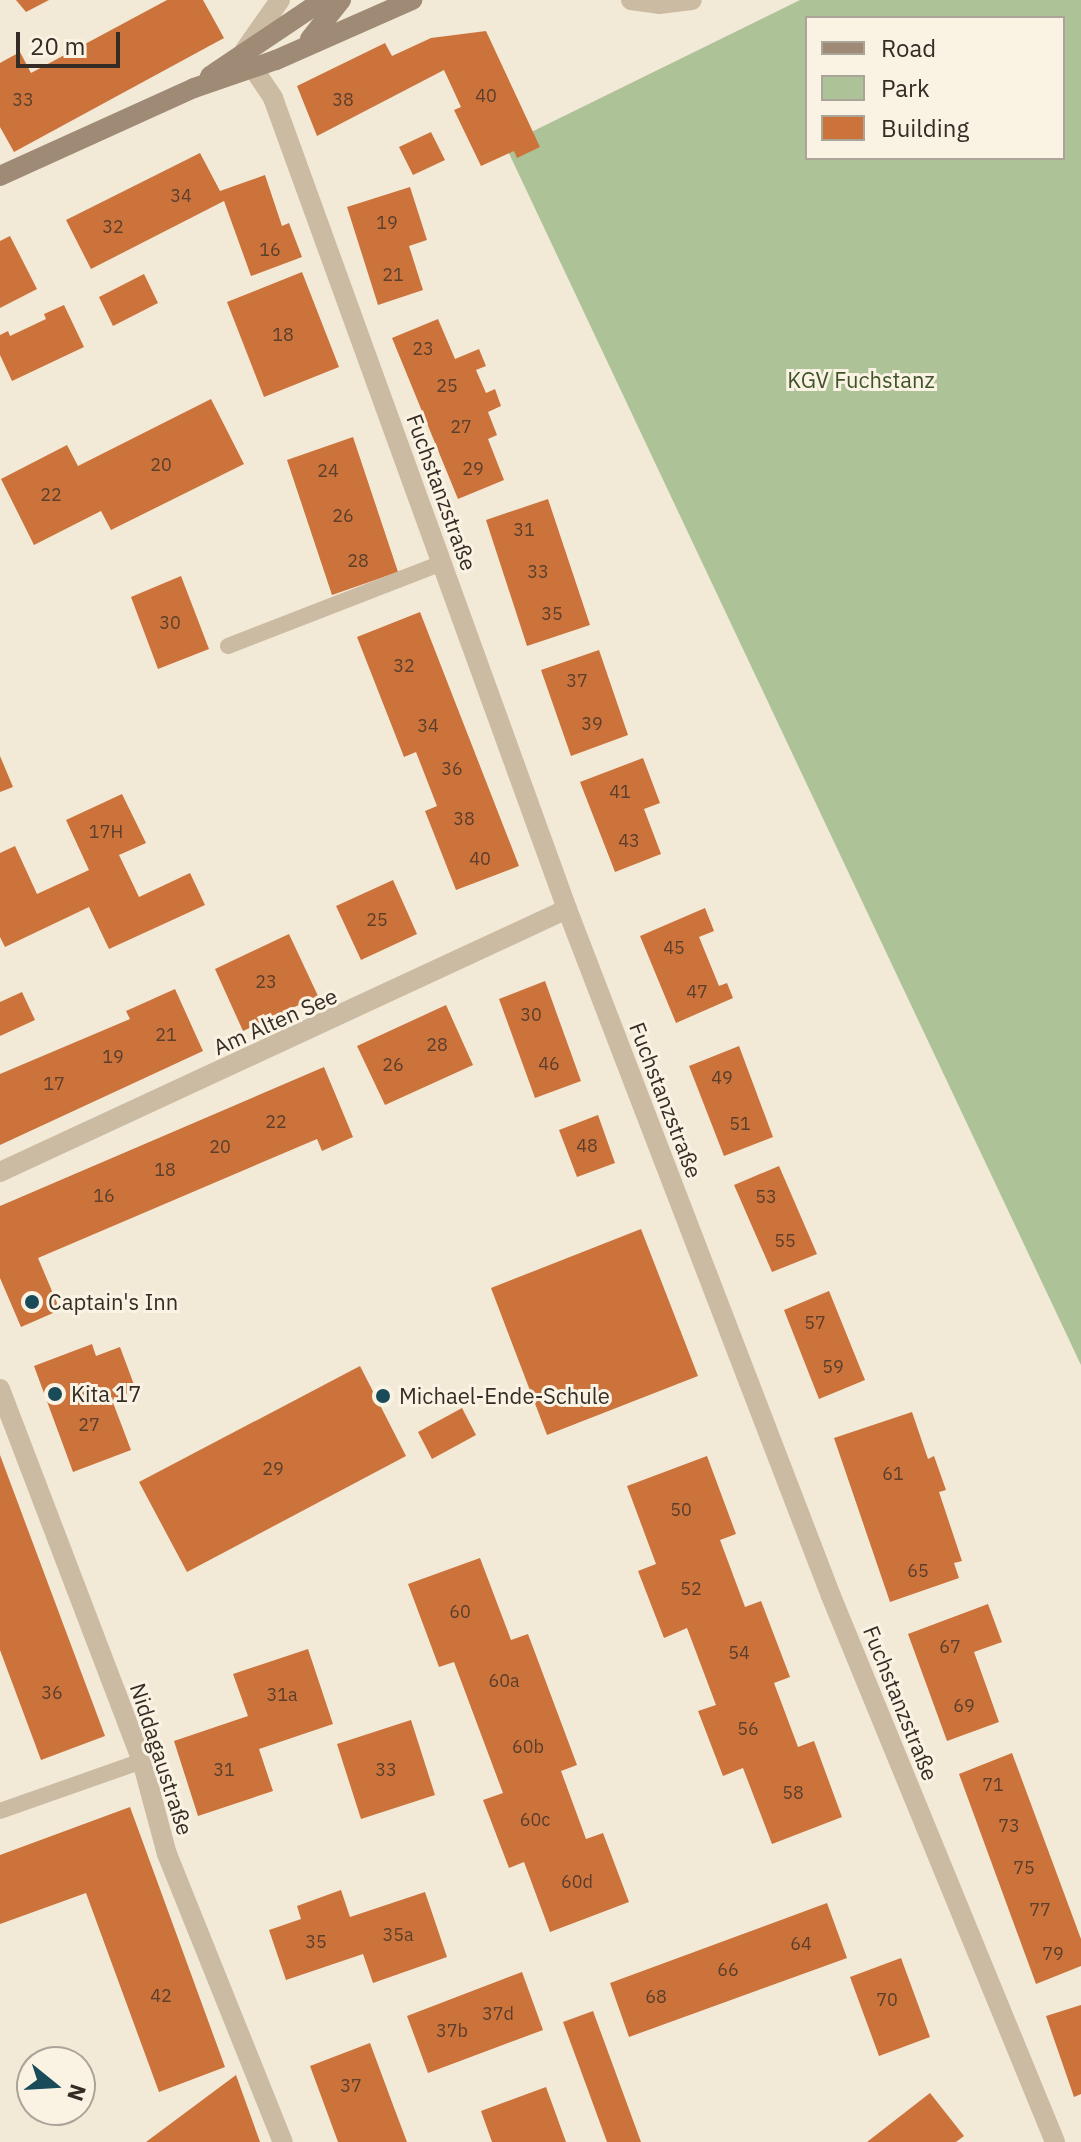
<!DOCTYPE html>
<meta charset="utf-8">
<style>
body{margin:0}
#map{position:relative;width:1081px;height:2142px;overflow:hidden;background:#f2e9d7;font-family:"IBM Plex Sans",sans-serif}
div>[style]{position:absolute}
.green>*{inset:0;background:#adc297}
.building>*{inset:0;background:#cc733c}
.service>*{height:16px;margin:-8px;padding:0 8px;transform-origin:8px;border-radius:8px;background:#cbbba3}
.minor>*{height:20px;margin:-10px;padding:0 10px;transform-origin:10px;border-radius:10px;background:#cbbba3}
.secondary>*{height:20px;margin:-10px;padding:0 10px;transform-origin:10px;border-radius:10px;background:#9e8a75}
.dots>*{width:22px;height:22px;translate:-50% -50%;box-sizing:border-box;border:4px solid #faf3e4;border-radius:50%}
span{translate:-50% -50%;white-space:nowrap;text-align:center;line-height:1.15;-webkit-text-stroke:6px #faf3e4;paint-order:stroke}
.number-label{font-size:18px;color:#5b3e2b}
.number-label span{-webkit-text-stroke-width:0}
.park-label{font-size:22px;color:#3e5428}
.street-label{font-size:22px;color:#352d25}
.poi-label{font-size:22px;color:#352d25}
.left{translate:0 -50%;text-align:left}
.legend{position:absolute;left:805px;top:16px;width:260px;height:144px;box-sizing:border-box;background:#faf3e4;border:2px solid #aba498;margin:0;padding:10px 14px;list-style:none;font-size:24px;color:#352d25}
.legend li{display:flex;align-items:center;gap:16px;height:40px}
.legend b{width:40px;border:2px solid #aba498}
.north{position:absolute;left:16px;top:2046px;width:80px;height:80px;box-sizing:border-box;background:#faf3e4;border:2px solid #aba498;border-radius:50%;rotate:108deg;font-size:22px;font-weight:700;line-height:32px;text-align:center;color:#352d25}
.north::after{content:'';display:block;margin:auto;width:28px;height:36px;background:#194b58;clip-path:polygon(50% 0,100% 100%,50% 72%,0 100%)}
.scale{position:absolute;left:16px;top:32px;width:104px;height:36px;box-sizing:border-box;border:4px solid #352d25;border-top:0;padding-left:10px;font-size:24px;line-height:28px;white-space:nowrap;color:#352d25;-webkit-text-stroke:6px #faf3e4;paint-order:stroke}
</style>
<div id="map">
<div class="green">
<i style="clip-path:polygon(evenodd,800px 0,1081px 0,1081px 1365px,505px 145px,800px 0,807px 18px,1063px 18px,1063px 158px,807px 158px,807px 18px)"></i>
</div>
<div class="building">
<i style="clip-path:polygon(16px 0,49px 0,26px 12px)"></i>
<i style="clip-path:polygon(167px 0,203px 0,224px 38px,14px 152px,0 127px,0 63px,20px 52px,31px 73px)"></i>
<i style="clip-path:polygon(486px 31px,540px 147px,517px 158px,514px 151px,481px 166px,454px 110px,461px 107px,444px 70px,317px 136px,297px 86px,385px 43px,392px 56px,431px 38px)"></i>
<i style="clip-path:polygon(431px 132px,445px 160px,413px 175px,399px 147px)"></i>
<i style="clip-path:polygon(200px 153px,220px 191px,265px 175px,282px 226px,289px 223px,302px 257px,251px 276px,224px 201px,91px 269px,66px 220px)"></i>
<i style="clip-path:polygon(410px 187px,427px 240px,409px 246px,423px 290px,378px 305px,347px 207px)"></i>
<i style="clip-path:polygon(10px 236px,37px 289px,0 308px,0 241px)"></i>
<i style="clip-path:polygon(302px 272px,339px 367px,264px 397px,227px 302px)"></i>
<i style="clip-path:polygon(144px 274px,158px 303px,113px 326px,99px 297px)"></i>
<i style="clip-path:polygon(64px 305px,84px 347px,12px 381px,0 355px,0 335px,8px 331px,10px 336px,46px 319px,44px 314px)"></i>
<i style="clip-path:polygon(438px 319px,455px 359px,479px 349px,486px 366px,476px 370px,486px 393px,495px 389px,501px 406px,488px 412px,497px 435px,488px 439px,504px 480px,458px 499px,392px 338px)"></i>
<i style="clip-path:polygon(211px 399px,244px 464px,111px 530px,101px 511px,34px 545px,1px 479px,67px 445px,78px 466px)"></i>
<i style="clip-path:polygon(353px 437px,398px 572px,332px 595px,287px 460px)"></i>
<i style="clip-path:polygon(548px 499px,590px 625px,527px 646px,486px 520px)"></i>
<i style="clip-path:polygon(181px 576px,209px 649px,158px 669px,131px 597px)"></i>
<i style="clip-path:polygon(420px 612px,519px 866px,456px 890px,425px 811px,437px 806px,416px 752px,404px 757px,357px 637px)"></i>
<i style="clip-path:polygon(599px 650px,628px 735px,571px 756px,541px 670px)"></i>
<i style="clip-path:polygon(0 756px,13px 787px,0 792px)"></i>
<i style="clip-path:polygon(643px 758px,660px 803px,644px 809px,661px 854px,615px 872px,580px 782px)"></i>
<i style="clip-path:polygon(122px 794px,146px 843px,119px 855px,139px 897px,190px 873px,205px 905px,109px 949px,89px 907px,5px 947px,0 937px,0 853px,15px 846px,37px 894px,89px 870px,66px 820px)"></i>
<i style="clip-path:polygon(393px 880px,417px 934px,361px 960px,336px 906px)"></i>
<i style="clip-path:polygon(705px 908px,714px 931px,699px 937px,719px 986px,727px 983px,733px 998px,676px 1023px,640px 936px)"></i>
<i style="clip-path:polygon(289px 934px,318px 996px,243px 1031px,215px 969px)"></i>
<i style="clip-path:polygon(545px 981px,581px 1081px,535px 1098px,499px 999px)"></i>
<i style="clip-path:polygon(175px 989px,203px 1051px,0 1145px,0 1074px,130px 1019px,126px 1011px)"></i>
<i style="clip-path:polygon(22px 992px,35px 1020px,0 1036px,0 1002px)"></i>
<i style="clip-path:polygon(446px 1005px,473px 1065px,385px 1105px,357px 1046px)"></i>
<i style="clip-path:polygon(739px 1046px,773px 1137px,724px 1156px,689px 1066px)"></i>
<i style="clip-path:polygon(324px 1067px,353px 1137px,322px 1151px,317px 1139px,38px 1258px,60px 1310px,21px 1327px,0 1278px,0 1206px)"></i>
<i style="clip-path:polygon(598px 1115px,615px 1163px,577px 1177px,559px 1130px)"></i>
<i style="clip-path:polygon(779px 1166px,817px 1254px,772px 1272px,734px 1185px)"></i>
<i style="clip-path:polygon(641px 1229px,698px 1376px,547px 1435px,491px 1288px)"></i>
<i style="clip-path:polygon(829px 1291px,865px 1380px,819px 1399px,784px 1310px)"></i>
<i style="clip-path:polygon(92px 1344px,96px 1356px,120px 1347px,136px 1390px,112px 1400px,131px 1450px,73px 1472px,34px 1366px)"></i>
<i style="clip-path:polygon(360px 1366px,406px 1456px,187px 1572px,139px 1482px)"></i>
<i style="clip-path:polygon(462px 1408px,476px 1435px,432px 1459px,418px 1432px)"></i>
<i style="clip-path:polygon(912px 1412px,928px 1459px,934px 1456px,946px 1490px,939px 1492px,962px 1561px,954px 1563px,959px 1578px,890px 1602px,834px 1438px)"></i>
<i style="clip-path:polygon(0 1455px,105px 1736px,41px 1760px,0 1650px)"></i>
<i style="clip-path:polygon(707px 1456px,736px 1534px,720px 1540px,745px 1607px,761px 1601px,790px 1677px,774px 1683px,798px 1747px,814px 1741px,842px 1817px,772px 1844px,743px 1768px,723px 1776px,698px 1711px,716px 1705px,687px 1628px,664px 1638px,638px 1571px,656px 1564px,627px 1486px)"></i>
<i style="clip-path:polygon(480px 1558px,511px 1640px,528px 1634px,577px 1765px,561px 1771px,586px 1839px,603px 1833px,629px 1902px,550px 1932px,524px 1862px,509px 1868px,483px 1800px,503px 1793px,454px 1662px,439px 1667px,408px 1584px)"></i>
<i style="clip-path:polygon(988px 1604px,1002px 1642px,974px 1652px,999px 1722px,947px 1741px,908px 1634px)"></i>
<i style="clip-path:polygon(308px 1649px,333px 1724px,259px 1749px,273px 1791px,198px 1816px,174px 1741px,248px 1716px,233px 1674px)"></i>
<i style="clip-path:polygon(411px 1720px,435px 1795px,361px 1819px,337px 1744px)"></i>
<i style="clip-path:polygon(1012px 1753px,1081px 1939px,1081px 1966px,1036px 1984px,959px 1774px)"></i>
<i style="clip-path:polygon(130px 1807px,225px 2067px,159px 2092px,86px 1893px,0 1924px,0 1855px)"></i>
<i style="clip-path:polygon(341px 1890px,350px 1917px,425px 1892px,447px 1957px,373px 1983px,363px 1954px,286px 1980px,269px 1930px,301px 1919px,297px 1906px)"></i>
<i style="clip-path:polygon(827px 1903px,847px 1958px,629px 2037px,610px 1983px)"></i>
<i style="clip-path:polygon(901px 1958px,930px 2037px,879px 2056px,850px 1977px)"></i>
<i style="clip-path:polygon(522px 1972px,543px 2030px,428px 2073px,407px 2016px)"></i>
<i style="clip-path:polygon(1081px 2005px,1081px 2094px,1074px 2097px,1046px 2016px)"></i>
<i style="clip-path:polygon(593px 2011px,641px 2142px,607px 2142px,563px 2022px)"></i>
<i style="clip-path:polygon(370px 2043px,393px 2105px,407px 2142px,338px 2142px,310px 2066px)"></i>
<i style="clip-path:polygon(236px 2075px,260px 2142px,146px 2142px)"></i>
<i style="clip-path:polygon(546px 2087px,566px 2142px,492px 2142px,481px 2111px)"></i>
<i style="clip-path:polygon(930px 2093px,964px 2136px,956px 2142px,867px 2142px)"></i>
</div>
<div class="service">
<i style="left:228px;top:646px;width:230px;rotate:-21.2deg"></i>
<i style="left:0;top:1811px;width:151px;rotate:-19.4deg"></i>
</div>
<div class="minor">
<i style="left:631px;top:0;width:28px;rotate:8deg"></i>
<i style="left:659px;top:4px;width:33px;rotate:-7deg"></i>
<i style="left:245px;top:50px;width:61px;rotate:-55deg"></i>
<i style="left:253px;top:68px;width:36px;rotate:56deg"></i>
<i style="left:273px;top:98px;width:863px;rotate:70.07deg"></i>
<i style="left:567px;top:909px;width:736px;rotate:68.98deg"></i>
<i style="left:831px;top:1596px;width:590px;rotate:67.69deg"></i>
<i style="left:0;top:1172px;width:625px;rotate:-24.88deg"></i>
<i style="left:0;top:1389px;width:398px;rotate:69.1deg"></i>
<i style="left:142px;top:1761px;width:96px;rotate:75deg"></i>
<i style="left:167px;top:1854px;width:310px;rotate:68.1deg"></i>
</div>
<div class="secondary">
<i style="left:310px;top:39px;width:50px;rotate:-51.5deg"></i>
<i style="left:210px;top:76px;width:136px;rotate:-33.9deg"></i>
<i style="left:0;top:176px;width:213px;rotate:-24.4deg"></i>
<i style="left:194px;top:88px;width:87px;rotate:-18.9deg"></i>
<i style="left:276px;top:60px;width:149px;rotate:-23.8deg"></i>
</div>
<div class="dots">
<i style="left:32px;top:1302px;background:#194b58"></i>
<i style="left:55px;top:1394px;background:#194b58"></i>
<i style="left:383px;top:1396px;background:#194b58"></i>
</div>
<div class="number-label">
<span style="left:486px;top:96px">40</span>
<span style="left:23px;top:100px">33</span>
<span style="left:343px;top:100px">38</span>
<span style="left:181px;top:196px">34</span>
<span style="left:387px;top:223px">19</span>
<span style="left:113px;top:227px">32</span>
<span style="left:270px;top:250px">16</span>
<span style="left:393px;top:275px">21</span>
<span style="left:283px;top:335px">18</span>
<span style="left:423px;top:349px">23</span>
<span style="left:447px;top:386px">25</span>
<span style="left:461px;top:427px">27</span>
<span style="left:161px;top:465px">20</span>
<span style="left:473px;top:469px">29</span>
<span style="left:328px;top:471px">24</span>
<span style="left:51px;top:495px">22</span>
<span style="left:343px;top:516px">26</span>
<span style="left:524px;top:530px">31</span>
<span style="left:358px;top:561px">28</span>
<span style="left:538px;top:572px">33</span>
<span style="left:552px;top:614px">35</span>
<span style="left:170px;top:623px">30</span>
<span style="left:404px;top:666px">32</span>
<span style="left:577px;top:681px">37</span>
<span style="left:592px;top:724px">39</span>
<span style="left:428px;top:726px">34</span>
<span style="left:452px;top:769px">36</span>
<span style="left:620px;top:792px">41</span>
<span style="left:464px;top:819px">38</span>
<span style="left:106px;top:832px">17H</span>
<span style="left:629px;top:841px">43</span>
<span style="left:480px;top:859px">40</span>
<span style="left:377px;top:920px">25</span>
<span style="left:674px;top:948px">45</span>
<span style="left:266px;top:982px">23</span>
<span style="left:697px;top:992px">47</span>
<span style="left:531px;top:1015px">30</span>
<span style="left:166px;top:1035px">21</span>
<span style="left:437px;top:1045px">28</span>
<span style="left:113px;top:1057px">19</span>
<span style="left:549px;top:1064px">46</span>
<span style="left:393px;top:1065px">26</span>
<span style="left:722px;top:1078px">49</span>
<span style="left:54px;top:1084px">17</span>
<span style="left:276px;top:1122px">22</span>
<span style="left:740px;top:1124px">51</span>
<span style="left:587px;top:1146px">48</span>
<span style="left:220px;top:1147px">20</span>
<span style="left:165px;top:1170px">18</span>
<span style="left:104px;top:1196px">16</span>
<span style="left:766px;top:1197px">53</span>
<span style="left:785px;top:1241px">55</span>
<span style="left:815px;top:1323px">57</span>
<span style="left:833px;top:1367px">59</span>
<span style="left:89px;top:1425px">27</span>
<span style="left:273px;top:1469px">29</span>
<span style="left:893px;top:1474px">61</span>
<span style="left:681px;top:1510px">50</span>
<span style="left:918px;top:1571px">65</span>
<span style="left:691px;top:1589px">52</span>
<span style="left:460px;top:1612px">60</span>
<span style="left:950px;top:1647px">67</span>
<span style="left:739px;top:1653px">54</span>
<span style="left:504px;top:1681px">60a</span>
<span style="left:52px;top:1693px">36</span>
<span style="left:282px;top:1695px">31a</span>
<span style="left:964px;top:1706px">69</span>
<span style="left:748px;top:1729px">56</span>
<span style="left:528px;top:1747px">60b</span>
<span style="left:224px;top:1770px">31</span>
<span style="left:386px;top:1770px">33</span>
<span style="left:993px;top:1785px">71</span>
<span style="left:793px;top:1793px">58</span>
<span style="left:535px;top:1820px">60c</span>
<span style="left:1009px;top:1826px">73</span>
<span style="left:1024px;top:1868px">75</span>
<span style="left:577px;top:1882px">60d</span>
<span style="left:1040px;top:1910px">77</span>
<span style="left:398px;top:1935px">35a</span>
<span style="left:316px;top:1942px">35</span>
<span style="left:801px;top:1944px">64</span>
<span style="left:1053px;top:1954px">79</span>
<span style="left:728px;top:1970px">66</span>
<span style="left:161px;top:1996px">42</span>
<span style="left:656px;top:1997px">68</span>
<span style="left:887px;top:2000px">70</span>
<span style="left:498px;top:2014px">37d</span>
<span style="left:452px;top:2031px">37b</span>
<span style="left:351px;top:2086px">37</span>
</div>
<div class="park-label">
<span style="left:861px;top:380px">KGV Fuchstanz</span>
</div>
<div class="street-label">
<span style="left:442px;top:492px;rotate:70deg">Fuchstanzstraße</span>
<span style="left:275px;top:1021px;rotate:-24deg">Am Alten See</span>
<span style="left:666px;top:1100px;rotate:69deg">Fuchstanzstraße</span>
<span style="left:901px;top:1703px;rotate:68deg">Fuchstanzstraße</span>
<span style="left:162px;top:1759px;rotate:72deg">Niddagaustraße</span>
</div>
<div class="poi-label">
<span class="left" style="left:48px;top:1302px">Captain's Inn</span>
<span class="left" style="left:71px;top:1394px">Kita 17</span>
<span class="left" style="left:399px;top:1396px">Michael-Ende-Schule</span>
</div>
<ul class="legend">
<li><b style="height:10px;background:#9e8a75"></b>Road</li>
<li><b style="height:22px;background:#adc297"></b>Park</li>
<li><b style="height:22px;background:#cc733c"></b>Building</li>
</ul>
<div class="north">N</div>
<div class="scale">20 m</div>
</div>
